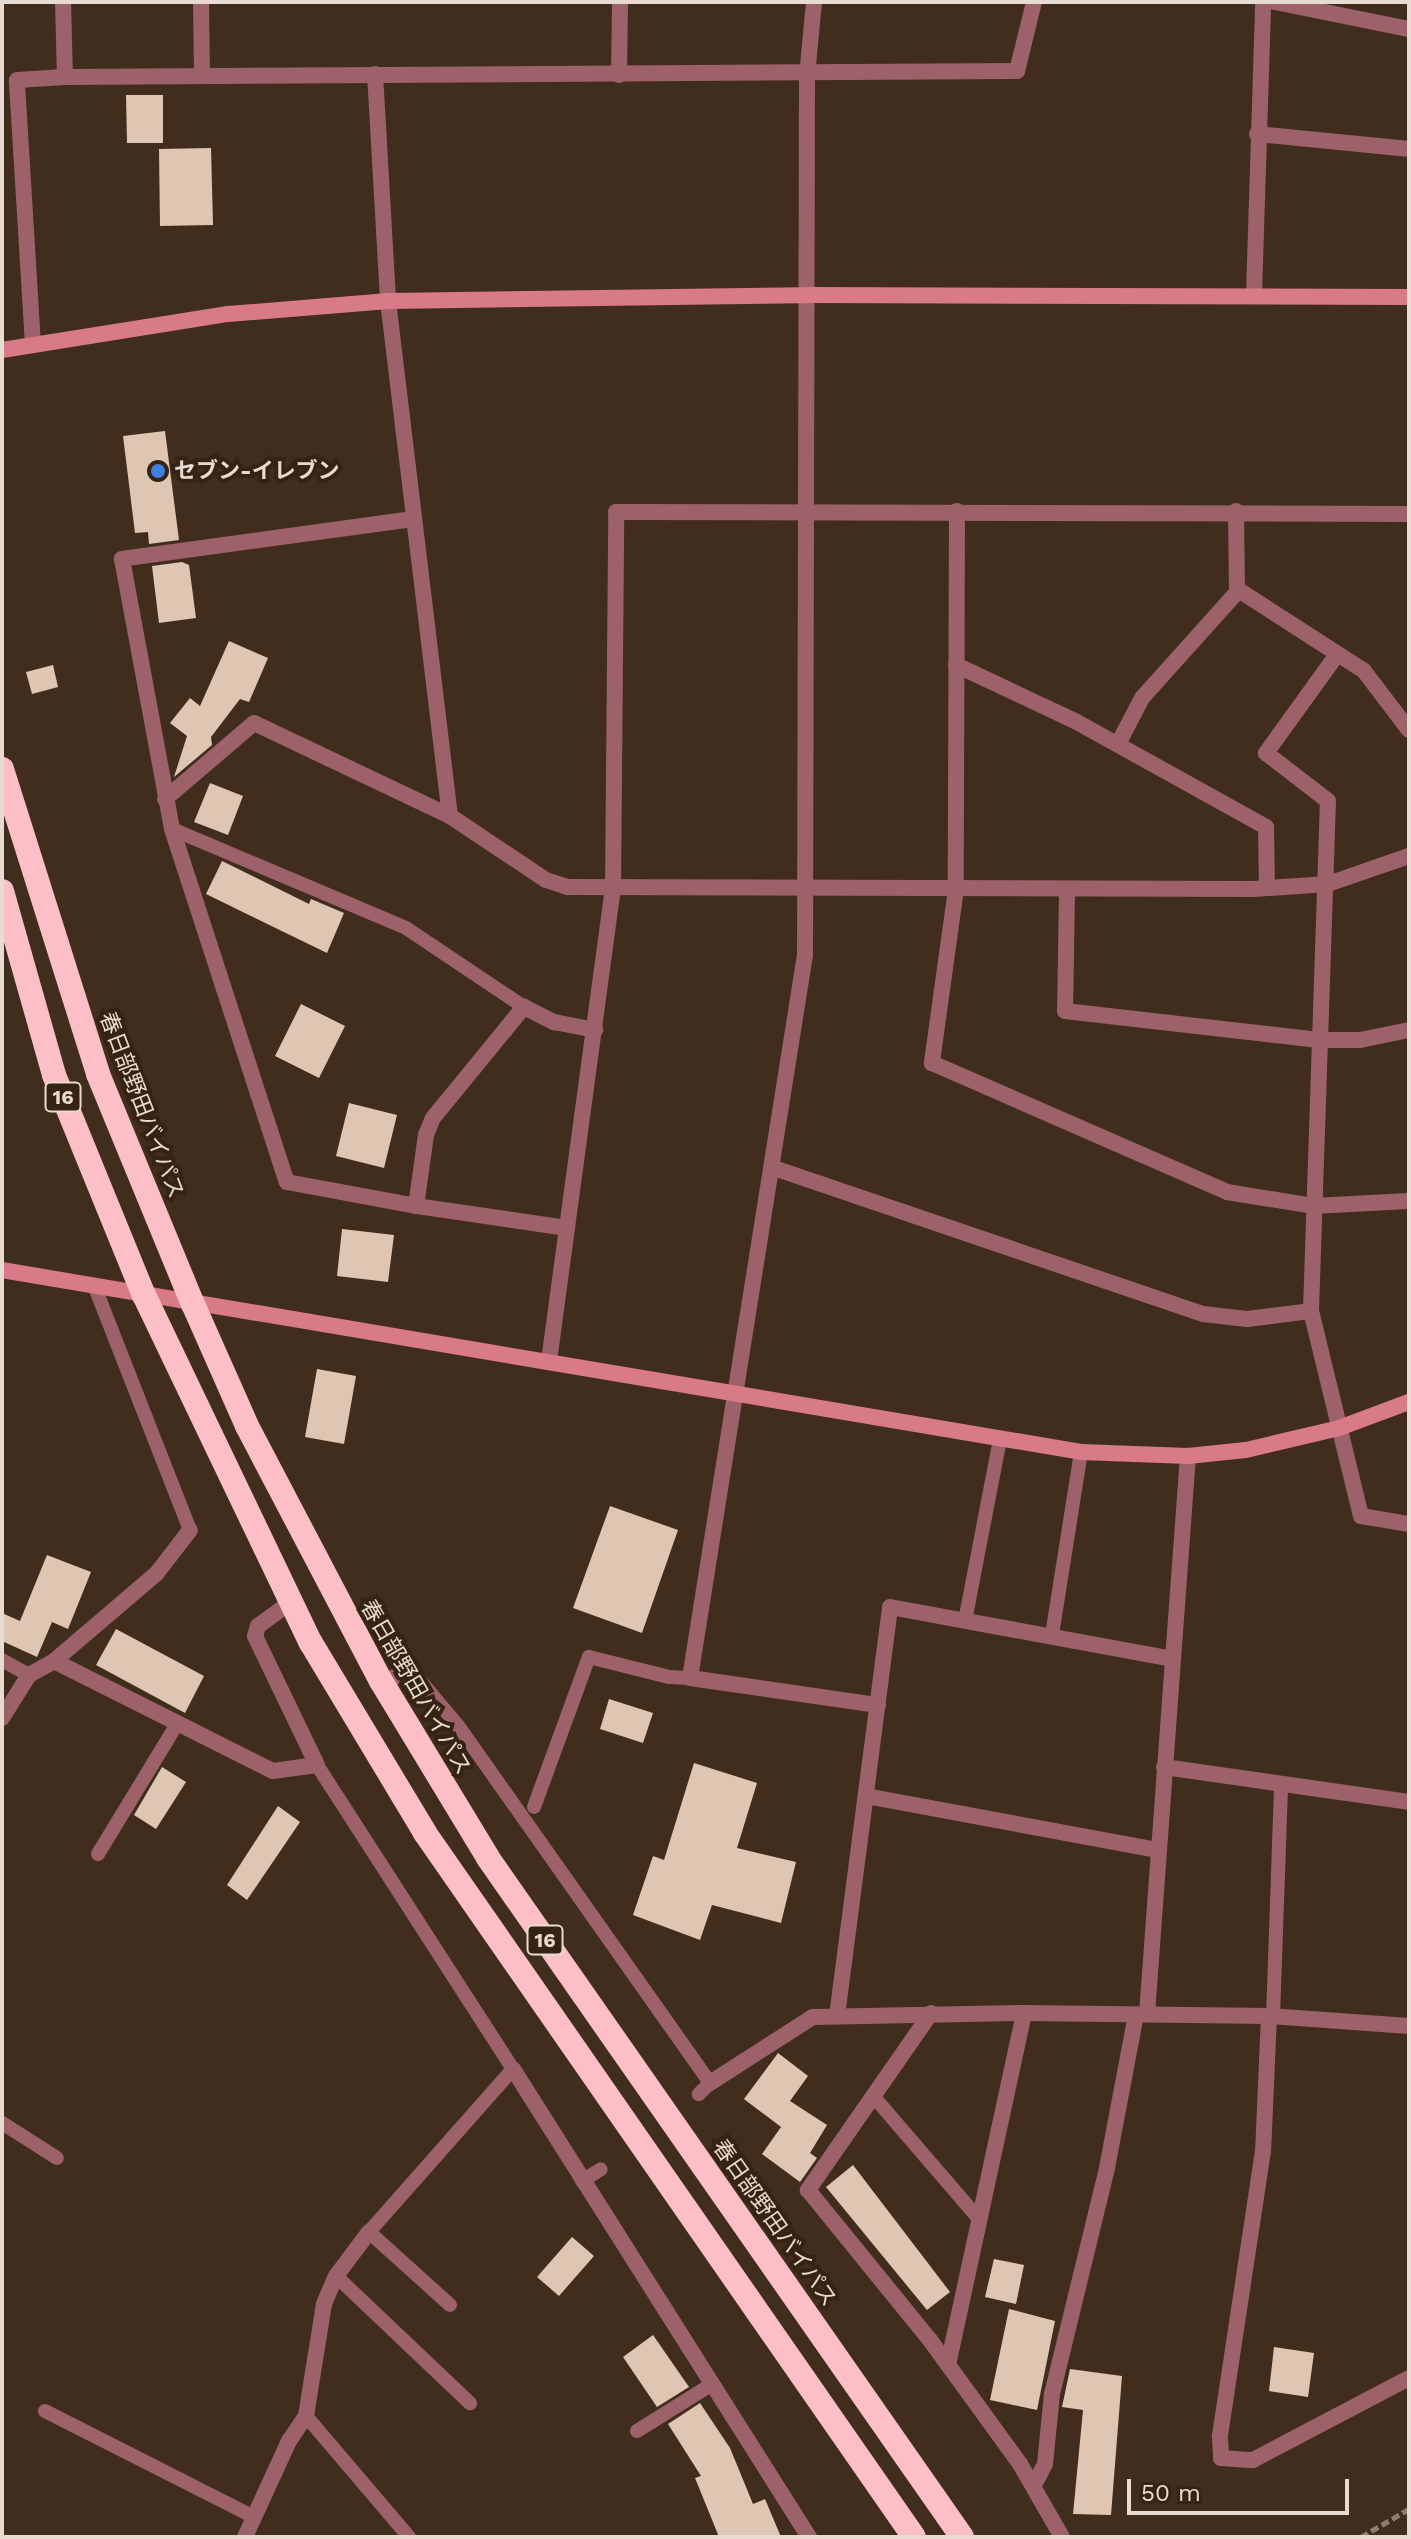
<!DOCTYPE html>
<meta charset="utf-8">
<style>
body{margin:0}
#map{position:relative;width:1411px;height:2539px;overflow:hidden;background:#412d1d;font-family:"Work Sans","Noto Sans JP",sans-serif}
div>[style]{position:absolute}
.building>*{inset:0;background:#dec6b2}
.path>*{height:5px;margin-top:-2.5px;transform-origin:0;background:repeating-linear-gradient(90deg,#8e7d70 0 8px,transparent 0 12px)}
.lane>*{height:14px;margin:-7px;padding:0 7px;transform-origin:7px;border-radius:7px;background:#9d6169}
.street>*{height:16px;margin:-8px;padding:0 8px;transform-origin:8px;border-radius:8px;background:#9d6169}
.secondary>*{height:16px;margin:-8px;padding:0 8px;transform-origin:8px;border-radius:8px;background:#d87a87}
.highway>*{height:24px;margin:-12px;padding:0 12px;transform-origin:12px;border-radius:12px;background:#fbbfc5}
.dots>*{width:22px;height:22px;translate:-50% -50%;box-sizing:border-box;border:4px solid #362313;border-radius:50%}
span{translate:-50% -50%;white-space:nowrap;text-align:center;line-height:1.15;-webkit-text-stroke:8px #362313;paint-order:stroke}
.shield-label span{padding:2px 6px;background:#362313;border:2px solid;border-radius:6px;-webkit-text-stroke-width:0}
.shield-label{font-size:20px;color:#e8dbd1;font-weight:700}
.poi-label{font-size:22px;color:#e8dbd1;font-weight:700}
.left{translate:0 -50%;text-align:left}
.street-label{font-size:22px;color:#e8dbd1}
.frame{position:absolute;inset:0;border:4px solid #e8dbd1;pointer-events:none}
.scale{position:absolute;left:1127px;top:2479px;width:222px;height:36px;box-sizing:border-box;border:4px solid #e8dbd1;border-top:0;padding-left:10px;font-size:24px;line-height:28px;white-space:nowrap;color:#e8dbd1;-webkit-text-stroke:6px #362313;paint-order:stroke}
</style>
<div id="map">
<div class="building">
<i style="clip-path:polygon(126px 95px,163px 95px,163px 143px,127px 143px)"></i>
<i style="clip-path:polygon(211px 148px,213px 225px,160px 226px,159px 149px)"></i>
<i style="clip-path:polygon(165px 431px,179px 540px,149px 544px,148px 532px,135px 533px,123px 436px)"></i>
<i style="clip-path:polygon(182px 562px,189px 565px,196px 618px,159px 623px,152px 566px)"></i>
<i style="clip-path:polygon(229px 641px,268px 658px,249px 702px,240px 699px,211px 737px,212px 745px,174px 777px,187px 736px,170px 723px,190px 698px,200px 706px)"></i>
<i style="clip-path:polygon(53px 665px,58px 687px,32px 694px,26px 672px)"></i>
<i style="clip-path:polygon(210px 783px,243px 796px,228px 835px,194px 822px)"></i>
<i style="clip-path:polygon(222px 861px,309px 904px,311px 899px,344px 913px,327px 953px,206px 894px)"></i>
<i style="clip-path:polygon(301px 1004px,345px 1026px,319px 1078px,275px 1056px)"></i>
<i style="clip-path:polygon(349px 1103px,397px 1115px,384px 1168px,336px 1156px)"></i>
<i style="clip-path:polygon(342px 1229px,394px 1235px,388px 1282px,337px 1276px)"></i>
<i style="clip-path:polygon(317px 1369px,356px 1376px,344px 1444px,305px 1437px)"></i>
<i style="clip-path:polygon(610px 1506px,678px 1530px,642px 1633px,573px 1608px)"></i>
<i style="clip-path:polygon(47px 1555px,91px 1572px,68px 1629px,52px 1622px,37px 1657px,2px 1641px,2px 1613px,20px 1621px)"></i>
<i style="clip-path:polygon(116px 1629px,204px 1676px,185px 1713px,96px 1665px)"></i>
<i style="clip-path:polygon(609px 1699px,653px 1713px,643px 1743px,600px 1729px)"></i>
<i style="clip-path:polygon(694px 1763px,757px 1783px,737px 1848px,796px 1862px,781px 1923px,712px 1905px,700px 1940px,633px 1915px,653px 1856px,664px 1860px)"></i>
<i style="clip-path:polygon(162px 1767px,186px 1782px,156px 1829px,134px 1815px)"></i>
<i style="clip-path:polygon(278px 1806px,300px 1822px,247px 1900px,227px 1885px)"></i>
<i style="clip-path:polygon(778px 2053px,808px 2076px,790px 2101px,827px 2125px,810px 2153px,817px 2158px,800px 2182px,762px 2154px,781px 2127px,744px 2099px)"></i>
<i style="clip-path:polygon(853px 2165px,950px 2292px,927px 2310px,826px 2187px)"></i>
<i style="clip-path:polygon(572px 2237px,594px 2256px,559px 2296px,537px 2277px)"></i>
<i style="clip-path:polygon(994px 2259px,1024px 2265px,1016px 2304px,985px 2297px)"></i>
<i style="clip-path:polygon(1009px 2309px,1055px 2321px,1037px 2410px,990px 2400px)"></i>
<i style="clip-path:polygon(653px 2335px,689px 2387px,657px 2407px,623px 2357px)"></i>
<i style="clip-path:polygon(1274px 2347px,1314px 2353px,1308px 2397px,1269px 2391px)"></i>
<i style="clip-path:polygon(1070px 2369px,1122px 2376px,1111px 2515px,1073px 2514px,1083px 2410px,1062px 2407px)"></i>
<i style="clip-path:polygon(700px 2403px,730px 2448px,753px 2504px,765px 2499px,781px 2537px,719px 2537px,695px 2478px,701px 2476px,668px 2424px)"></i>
</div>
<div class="path">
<i style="left:1361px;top:2537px;width:56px;rotate:-30.3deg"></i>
</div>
<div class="lane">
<i style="left:172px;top:829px;width:254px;rotate:22.9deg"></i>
<i style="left:406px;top:928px;width:142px;rotate:33.8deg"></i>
<i style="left:94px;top:1285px;width:263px;rotate:68.6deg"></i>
<i style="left:965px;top:1621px;width:184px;rotate:-79.1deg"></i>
<i style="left:1052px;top:1635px;width:185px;rotate:-81deg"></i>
<i style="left:2px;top:1660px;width:31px;rotate:29deg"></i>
<i style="left:413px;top:1672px;width:72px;rotate:50.1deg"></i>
<i style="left:459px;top:1727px;width:436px;rotate:54.8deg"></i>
<i style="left:710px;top:2083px;width:16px;rotate:135deg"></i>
<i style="left:317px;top:1765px;width:362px;rotate:57.2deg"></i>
<i style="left:513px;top:2069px;width:217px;rotate:131.5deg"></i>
<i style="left:369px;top:2232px;width:109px;rotate:42deg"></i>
<i style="left:534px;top:1807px;width:160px;rotate:-69.9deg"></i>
<i style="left:589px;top:1657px;width:82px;rotate:14deg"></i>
<i style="left:669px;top:1677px;width:21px;rotate:3deg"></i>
<i style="left:98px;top:1854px;width:152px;rotate:-58.7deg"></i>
<i style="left:1273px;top:2017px;width:233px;rotate:-88deg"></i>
<i style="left:874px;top:2097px;width:161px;rotate:49.3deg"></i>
<i style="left:2px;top:2123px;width:65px;rotate:32.5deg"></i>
<i style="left:582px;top:2181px;width:22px;rotate:-32deg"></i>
<i style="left:336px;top:2276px;width:185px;rotate:43.5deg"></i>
<i style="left:45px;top:2411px;width:234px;rotate:26.9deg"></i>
<i style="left:306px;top:2416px;width:159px;rotate:49.6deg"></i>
<i style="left:637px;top:2431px;width:85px;rotate:-32deg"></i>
</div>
<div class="street">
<i style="left:63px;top:2px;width:75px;rotate:88.5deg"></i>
<i style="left:65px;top:77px;width:952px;rotate:-0.36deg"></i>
<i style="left:1017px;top:71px;width:71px;rotate:-76.2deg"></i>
<i style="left:201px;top:2px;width:74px;rotate:89.2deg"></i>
<i style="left:814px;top:2px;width:74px;rotate:95.4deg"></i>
<i style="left:807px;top:76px;width:879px;rotate:90.13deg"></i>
<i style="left:805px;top:955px;width:732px;rotate:99.04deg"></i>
<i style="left:690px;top:1678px;width:190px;rotate:8.2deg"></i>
<i style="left:1275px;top:2px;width:137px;rotate:11.4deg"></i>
<i style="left:375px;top:74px;width:227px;rotate:86.7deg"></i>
<i style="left:388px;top:301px;width:519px;rotate:83.14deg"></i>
<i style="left:619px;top:75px;width:73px;rotate:-89.2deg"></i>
<i style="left:1257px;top:134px;width:153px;rotate:5.6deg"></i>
<i style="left:1254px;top:295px;width:293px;rotate:-88.2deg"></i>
<i style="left:33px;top:345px;width:265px;rotate:-93.5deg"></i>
<i style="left:17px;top:80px;width:48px;rotate:-3.6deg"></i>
<i style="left:957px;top:511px;width:378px;rotate:90.2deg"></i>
<i style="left:956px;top:889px;width:176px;rotate:97.9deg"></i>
<i style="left:932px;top:1063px;width:322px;rotate:23.6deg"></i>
<i style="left:1227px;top:1192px;width:87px;rotate:9.2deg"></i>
<i style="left:1313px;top:1206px;width:96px;rotate:-3deg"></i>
<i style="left:1236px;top:511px;width:78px;rotate:89.3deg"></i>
<i style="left:1237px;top:589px;width:151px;rotate:32.8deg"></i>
<i style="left:1364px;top:671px;width:74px;rotate:52.7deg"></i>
<i style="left:413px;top:519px;width:294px;rotate:172.2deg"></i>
<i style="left:122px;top:559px;width:275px;rotate:79.5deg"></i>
<i style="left:172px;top:829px;width:371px;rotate:72deg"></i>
<i style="left:287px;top:1182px;width:131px;rotate:10.5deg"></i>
<i style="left:1336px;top:656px;width:120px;rotate:125.8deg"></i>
<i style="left:1266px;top:753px;width:78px;rotate:37.7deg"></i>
<i style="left:1328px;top:801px;width:510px;rotate:91.91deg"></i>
<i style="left:1311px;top:1311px;width:211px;rotate:76.3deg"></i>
<i style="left:1361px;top:1516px;width:49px;rotate:9.5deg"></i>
<i style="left:956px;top:665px;width:132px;rotate:25.2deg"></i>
<i style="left:1075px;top:721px;width:218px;rotate:29deg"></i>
<i style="left:1266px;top:827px;width:61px;rotate:89.1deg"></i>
<i style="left:1118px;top:744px;width:52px;rotate:-62.4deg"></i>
<i style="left:1142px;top:698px;width:144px;rotate:-48.1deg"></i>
<i style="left:165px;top:799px;width:117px;rotate:-40.5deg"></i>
<i style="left:254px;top:723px;width:217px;rotate:25.4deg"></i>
<i style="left:450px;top:816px;width:115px;rotate:33.7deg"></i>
<i style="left:546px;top:880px;width:23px;rotate:18deg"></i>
<i style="left:568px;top:887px;width:685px;rotate:0.17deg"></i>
<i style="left:1253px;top:889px;width:75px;rotate:-3.8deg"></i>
<i style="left:1328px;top:884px;width:86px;rotate:-19.1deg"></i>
<i style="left:1067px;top:890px;width:121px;rotate:90.9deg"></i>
<i style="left:1065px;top:1011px;width:258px;rotate:6.5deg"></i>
<i style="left:1321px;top:1040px;width:39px"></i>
<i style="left:1360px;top:1040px;width:50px;rotate:-11.5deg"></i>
<i style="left:774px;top:1168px;width:453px;rotate:18.8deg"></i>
<i style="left:1203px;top:1314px;width:44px;rotate:6.5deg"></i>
<i style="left:1247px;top:1319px;width:64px;rotate:-7.1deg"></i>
<i style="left:567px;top:1228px;width:153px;rotate:-171.7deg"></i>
<i style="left:416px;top:1206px;width:72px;rotate:-82deg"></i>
<i style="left:426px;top:1135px;width:18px;rotate:-68deg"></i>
<i style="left:433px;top:1118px;width:144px;rotate:-50.7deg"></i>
<i style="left:524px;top:1007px;width:34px;rotate:27deg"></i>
<i style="left:554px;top:1022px;width:42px;rotate:11deg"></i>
<i style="left:549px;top:1361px;width:475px;rotate:-82.3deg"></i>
<i style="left:613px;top:890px;width:378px;rotate:-89.5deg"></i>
<i style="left:616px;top:512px;width:793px;rotate:0.14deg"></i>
<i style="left:54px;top:1661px;width:135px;rotate:-40.5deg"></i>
<i style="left:157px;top:1573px;width:54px;rotate:-52.5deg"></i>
<i style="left:381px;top:1681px;width:33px;rotate:-16deg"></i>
<i style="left:2px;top:1718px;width:51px;rotate:-57.9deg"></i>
<i style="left:29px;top:1675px;width:29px;rotate:-29deg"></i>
<i style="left:54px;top:1661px;width:245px;rotate:26.7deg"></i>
<i style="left:273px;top:1771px;width:44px;rotate:-7.8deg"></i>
<i style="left:317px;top:1765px;width:143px;rotate:-115.7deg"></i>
<i style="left:255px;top:1636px;width:10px;rotate:-73deg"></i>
<i style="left:258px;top:1626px;width:39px;rotate:-36deg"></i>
<i style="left:1164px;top:1767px;width:247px;rotate:8.1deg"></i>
<i style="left:866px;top:1796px;width:297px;rotate:10.5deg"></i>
<i style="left:931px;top:2013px;width:216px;rotate:124.8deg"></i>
<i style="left:808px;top:2190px;width:193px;rotate:50.9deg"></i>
<i style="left:930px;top:2340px;width:153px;rotate:54deg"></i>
<i style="left:1020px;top:2464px;width:84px;rotate:60.1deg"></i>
<i style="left:1147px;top:2014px;width:560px;rotate:-85.8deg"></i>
<i style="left:837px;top:2016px;width:412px;rotate:-82.6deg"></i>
<i style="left:890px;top:1607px;width:287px;rotate:10.4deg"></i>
<i style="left:1269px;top:2016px;width:135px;rotate:92.5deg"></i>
<i style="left:1263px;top:2151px;width:289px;rotate:98.6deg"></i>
<i style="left:1220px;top:2437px;width:21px;rotate:87deg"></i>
<i style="left:1221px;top:2458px;width:32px;rotate:4deg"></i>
<i style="left:1253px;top:2460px;width:176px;rotate:-27.7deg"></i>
<i style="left:513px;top:2069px;width:554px;rotate:57.69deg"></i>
<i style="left:710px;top:2083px;width:122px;rotate:-32.7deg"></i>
<i style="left:813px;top:2017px;width:211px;rotate:-1.1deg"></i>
<i style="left:1024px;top:2013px;width:245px;rotate:0.7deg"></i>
<i style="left:1269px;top:2016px;width:140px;rotate:4.1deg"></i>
<i style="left:948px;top:2365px;width:360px;rotate:-77.8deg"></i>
<i style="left:1035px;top:2483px;width:21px;rotate:-62deg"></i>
<i style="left:1045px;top:2464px;width:70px;rotate:-84.3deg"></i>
<i style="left:1052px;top:2394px;width:233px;rotate:-76.3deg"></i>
<i style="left:1107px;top:2168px;width:156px;rotate:-79.3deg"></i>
<i style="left:245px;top:2537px;width:106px;rotate:-65.4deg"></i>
<i style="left:289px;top:2441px;width:30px;rotate:-56deg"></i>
<i style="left:306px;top:2416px;width:113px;rotate:-80.9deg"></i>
<i style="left:324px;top:2304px;width:30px;rotate:-67deg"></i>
<i style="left:336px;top:2276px;width:55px;rotate:-53.1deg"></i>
</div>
<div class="secondary">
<i style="left:2px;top:350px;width:229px;rotate:-9.1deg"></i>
<i style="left:228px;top:314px;width:161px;rotate:-4.6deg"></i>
<i style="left:388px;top:301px;width:418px;rotate:-0.8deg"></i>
<i style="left:806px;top:295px;width:603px;rotate:0.19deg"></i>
<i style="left:2px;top:1270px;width:1094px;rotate:9.57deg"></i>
<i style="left:1081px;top:1452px;width:107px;rotate:2.1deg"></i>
<i style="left:1188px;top:1456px;width:58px;rotate:-5.9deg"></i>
<i style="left:1246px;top:1450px;width:96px;rotate:-13.3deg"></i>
<i style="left:1339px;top:1428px;width:75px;rotate:-20.4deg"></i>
</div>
<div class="highway">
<i style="left:2px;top:769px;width:320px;rotate:72.5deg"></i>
<i style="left:98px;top:1074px;width:249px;rotate:67.6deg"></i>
<i style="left:193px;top:1304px;width:133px;rotate:66.1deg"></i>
<i style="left:247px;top:1426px;width:288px;rotate:62.3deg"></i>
<i style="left:381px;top:1681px;width:207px;rotate:58.8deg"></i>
<i style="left:488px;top:1858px;width:828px;rotate:55.08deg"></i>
<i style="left:2px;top:891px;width:191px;rotate:74.2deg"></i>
<i style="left:54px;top:1075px;width:238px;rotate:67.8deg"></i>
<i style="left:144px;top:1295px;width:386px;rotate:64.4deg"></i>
<i style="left:311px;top:1643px;width:222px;rotate:59deg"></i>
<i style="left:425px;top:1833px;width:857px;rotate:55.22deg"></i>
</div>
<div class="dots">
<i style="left:158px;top:471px;background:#3f7fe0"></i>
</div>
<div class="shield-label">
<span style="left:63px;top:1097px">16</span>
<span style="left:545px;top:1940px">16</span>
</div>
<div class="poi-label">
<span class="left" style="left:174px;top:471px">セブン-イレブン</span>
</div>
<div class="street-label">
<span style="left:142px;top:1105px;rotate:69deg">春日部野田バイパス</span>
<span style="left:416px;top:1687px;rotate:60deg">春日部野田バイパス</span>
<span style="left:775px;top:2223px;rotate:55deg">春日部野田バイパス</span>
</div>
<div class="frame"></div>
<div class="scale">50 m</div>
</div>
